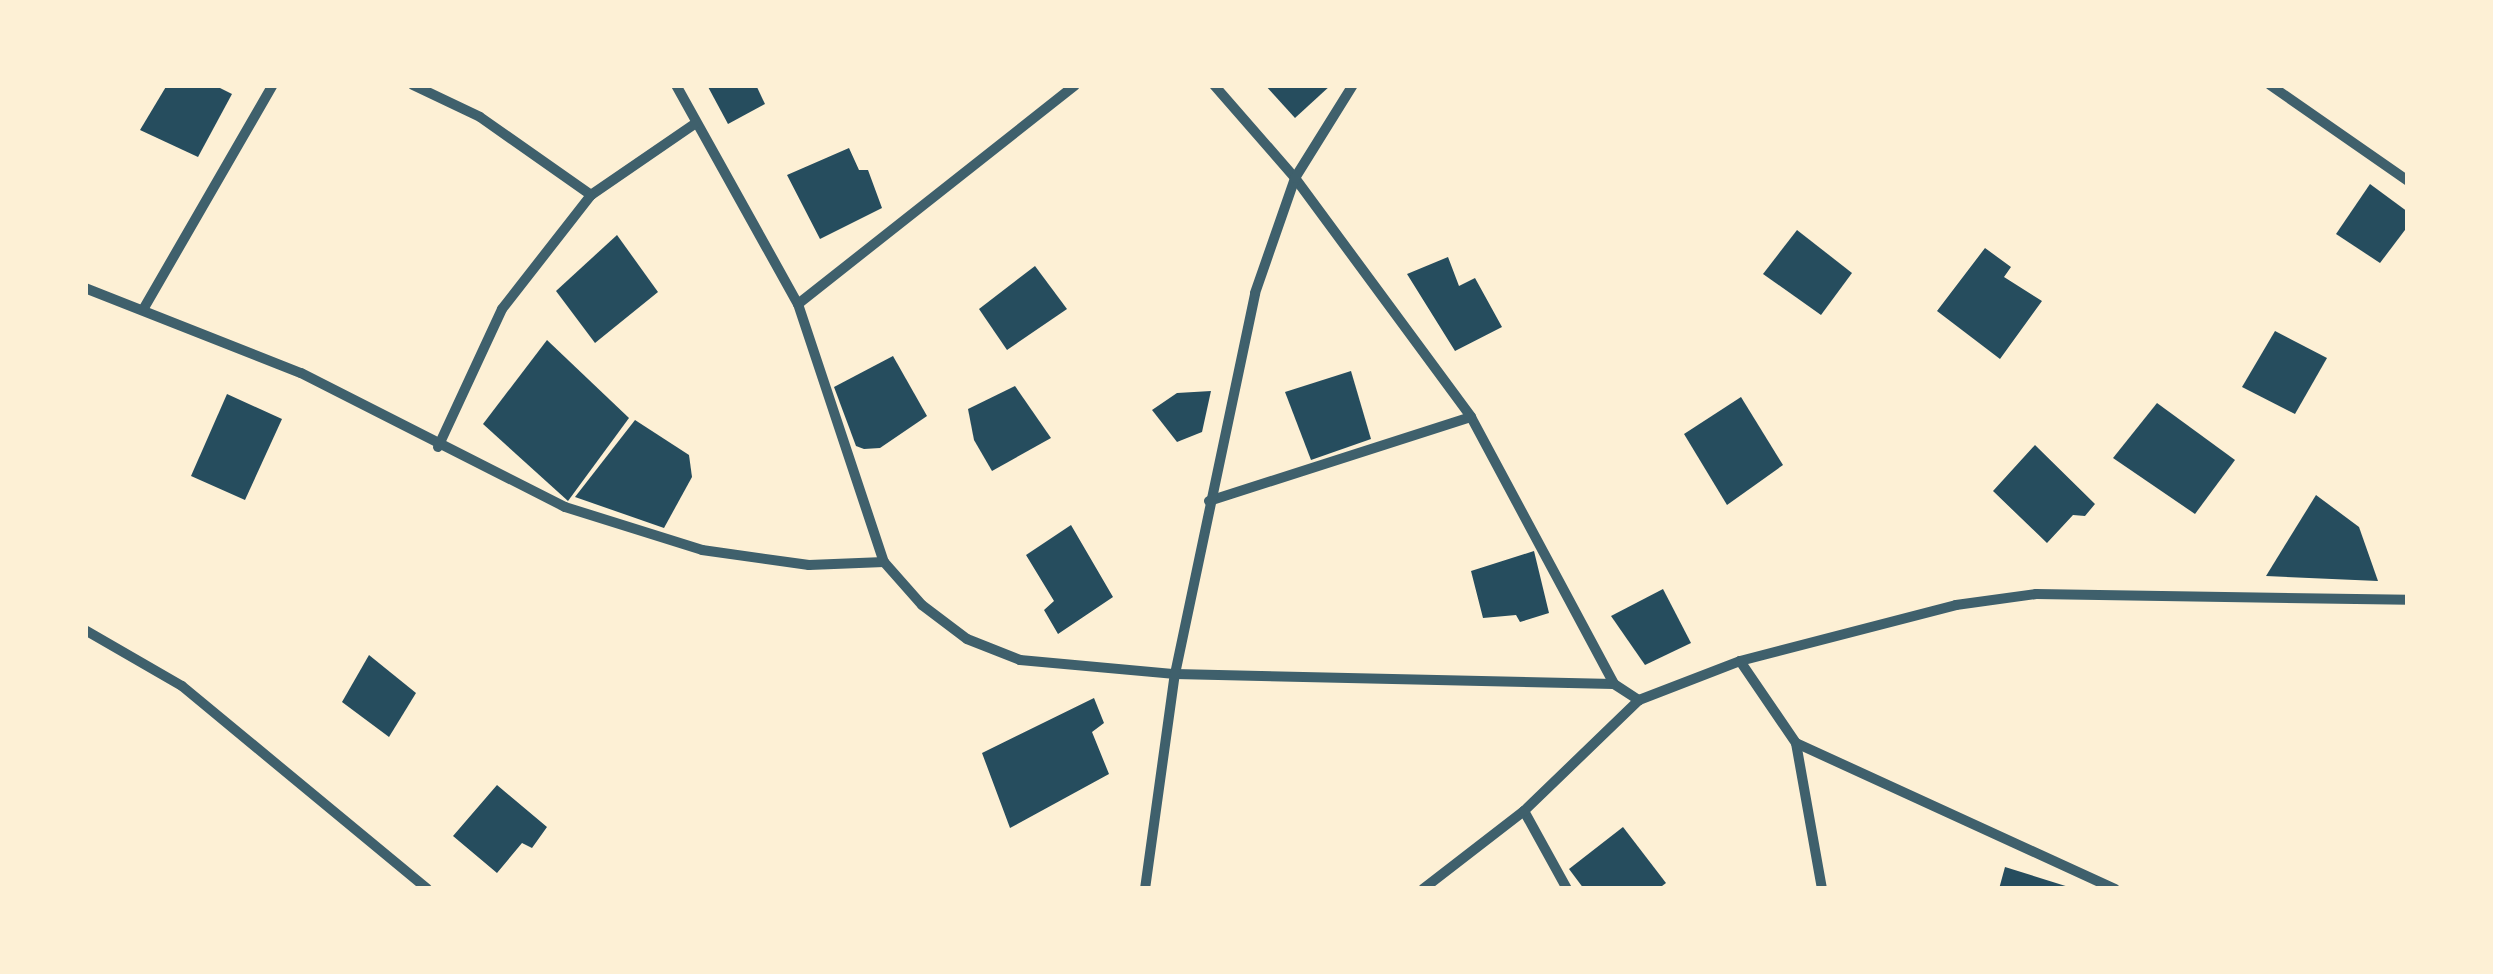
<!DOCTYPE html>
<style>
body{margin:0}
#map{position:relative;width:2493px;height:974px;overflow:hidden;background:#fdf0d5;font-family:"Asap Condensed",sans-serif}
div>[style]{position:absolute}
.building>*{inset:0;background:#264d5e}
.minor>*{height:10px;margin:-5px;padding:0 5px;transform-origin:5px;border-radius:5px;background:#3f606c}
span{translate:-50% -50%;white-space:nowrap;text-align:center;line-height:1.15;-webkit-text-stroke:10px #fdf0d5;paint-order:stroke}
.frame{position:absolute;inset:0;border:88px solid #fdf0d5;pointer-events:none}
</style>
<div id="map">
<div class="building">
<i style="clip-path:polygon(167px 85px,214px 85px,232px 94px,198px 157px,140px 130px)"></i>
<i style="clip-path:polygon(707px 85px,756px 85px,765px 104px,728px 124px)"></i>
<i style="clip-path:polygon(1265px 85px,1331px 85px,1295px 118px)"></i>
<i style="clip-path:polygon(849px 148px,859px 170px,868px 170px,882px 208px,820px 239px,787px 175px)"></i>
<i style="clip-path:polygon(2370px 184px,2408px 212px,2408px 226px,2380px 263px,2336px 234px)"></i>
<i style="clip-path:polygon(1797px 230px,1852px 273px,1821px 315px,1763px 274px)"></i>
<i style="clip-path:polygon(617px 235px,658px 292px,595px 343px,556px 291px)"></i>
<i style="clip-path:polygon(1985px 248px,2011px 267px,2004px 277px,2042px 301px,2000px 359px,1937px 311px)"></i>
<i style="clip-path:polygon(1448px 257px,1459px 286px,1475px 278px,1502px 327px,1455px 351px,1407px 274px)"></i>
<i style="clip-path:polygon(1035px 266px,1067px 309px,1007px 350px,979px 309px)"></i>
<i style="clip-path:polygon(2275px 331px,2327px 358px,2295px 414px,2242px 387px)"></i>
<i style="clip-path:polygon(547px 340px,629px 418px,568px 501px,483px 424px)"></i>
<i style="clip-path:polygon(893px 356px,927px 416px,880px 448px,864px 449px,856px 446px,834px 387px)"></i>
<i style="clip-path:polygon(1351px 371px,1371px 439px,1311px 460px,1285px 392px)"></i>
<i style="clip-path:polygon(1015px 386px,1051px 438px,992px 471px,974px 440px,968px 409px)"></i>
<i style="clip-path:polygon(1211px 391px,1202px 432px,1177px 442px,1152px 410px,1177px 393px)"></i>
<i style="clip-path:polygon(227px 394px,282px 419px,245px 500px,191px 476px)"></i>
<i style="clip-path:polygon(1741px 397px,1783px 465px,1727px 505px,1684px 434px)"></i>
<i style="clip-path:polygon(2157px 403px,2235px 460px,2195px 514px,2113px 458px)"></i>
<i style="clip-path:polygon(635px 420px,689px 455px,692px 477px,664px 528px,575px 497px)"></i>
<i style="clip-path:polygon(2035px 445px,2095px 504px,2085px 516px,2073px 515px,2047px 543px,1993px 491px)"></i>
<i style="clip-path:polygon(2316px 495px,2359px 527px,2378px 581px,2266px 576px)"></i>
<i style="clip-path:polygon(1071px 525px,1113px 597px,1058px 634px,1044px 610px,1054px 601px,1026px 555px)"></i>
<i style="clip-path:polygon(1534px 551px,1549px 613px,1520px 622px,1516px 615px,1483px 618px,1471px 571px)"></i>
<i style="clip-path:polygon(1663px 589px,1691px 643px,1645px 665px,1611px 616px)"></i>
<i style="clip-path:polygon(369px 655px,416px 693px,389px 737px,342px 702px)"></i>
<i style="clip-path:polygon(1094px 698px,1104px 723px,1092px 732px,1109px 774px,1010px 828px,982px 753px)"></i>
<i style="clip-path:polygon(497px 785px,547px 827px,532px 848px,522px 843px,497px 873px,453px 836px)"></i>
<i style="clip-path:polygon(1623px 827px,1666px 883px,1658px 889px,1584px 889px,1569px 869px)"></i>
<i style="clip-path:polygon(2005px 867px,2072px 888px,2071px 889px,1999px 889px)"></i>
</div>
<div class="minor">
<i style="left:413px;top:85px;width:74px;rotate:25.5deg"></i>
<i style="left:480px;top:117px;width:136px;rotate:35.1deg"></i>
<i style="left:676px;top:85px;width:251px;rotate:60.9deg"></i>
<i style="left:798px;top:304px;width:272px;rotate:71.6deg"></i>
<i style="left:884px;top:562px;width:57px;rotate:48.5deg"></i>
<i style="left:922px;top:605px;width:56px;rotate:37.1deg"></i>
<i style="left:967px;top:639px;width:57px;rotate:21.6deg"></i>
<i style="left:1020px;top:660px;width:156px;rotate:5.2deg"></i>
<i style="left:1175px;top:674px;width:439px;rotate:1.3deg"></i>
<i style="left:1214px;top:85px;width:123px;rotate:48.9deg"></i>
<i style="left:1295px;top:178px;width:297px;rotate:53.6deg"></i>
<i style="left:1471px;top:417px;width:303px;rotate:61.8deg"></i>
<i style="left:1614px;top:684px;width:30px;rotate:33deg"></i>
<i style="left:2270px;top:85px;width:168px;rotate:34.8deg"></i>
<i style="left:85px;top:288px;width:232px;rotate:21.5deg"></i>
<i style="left:301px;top:373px;width:296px;rotate:26.9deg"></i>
<i style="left:565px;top:507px;width:144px;rotate:17.4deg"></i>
<i style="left:702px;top:550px;width:108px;rotate:8deg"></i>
<i style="left:809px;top:565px;width:75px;rotate:-2.3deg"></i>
<i style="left:798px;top:304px;width:353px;rotate:-38.3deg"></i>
<i style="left:144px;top:308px;width:258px;rotate:-60deg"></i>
<i style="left:438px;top:447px;width:152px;rotate:-65.1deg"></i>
<i style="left:502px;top:309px;width:145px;rotate:-52deg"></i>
<i style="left:591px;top:195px;width:127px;rotate:-34.4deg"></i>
<i style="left:1209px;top:501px;width:275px;rotate:-17.8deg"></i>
<i style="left:85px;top:630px;width:112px;rotate:30deg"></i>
<i style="left:182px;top:686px;width:318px;rotate:39.6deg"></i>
<i style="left:1740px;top:661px;width:99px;rotate:55.7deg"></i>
<i style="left:1796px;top:743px;width:148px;rotate:79.9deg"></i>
<i style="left:1796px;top:743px;width:351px;rotate:24.6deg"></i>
<i style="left:1524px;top:811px;width:89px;rotate:61.1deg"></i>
<i style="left:1145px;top:889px;width:217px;rotate:-82.1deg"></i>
<i style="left:1175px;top:674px;width:389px;rotate:-78.1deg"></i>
<i style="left:1255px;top:293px;width:122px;rotate:-70.8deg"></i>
<i style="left:1295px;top:178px;width:110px;rotate:-58.1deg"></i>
<i style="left:1423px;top:889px;width:128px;rotate:-37.7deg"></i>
<i style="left:1524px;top:811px;width:160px;rotate:-44deg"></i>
<i style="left:1639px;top:700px;width:108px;rotate:-21.1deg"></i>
<i style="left:1740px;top:661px;width:223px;rotate:-14.5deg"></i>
<i style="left:1956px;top:605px;width:81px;rotate:-7.8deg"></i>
<i style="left:2036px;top:594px;width:372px;rotate:0.9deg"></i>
</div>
<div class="frame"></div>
</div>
